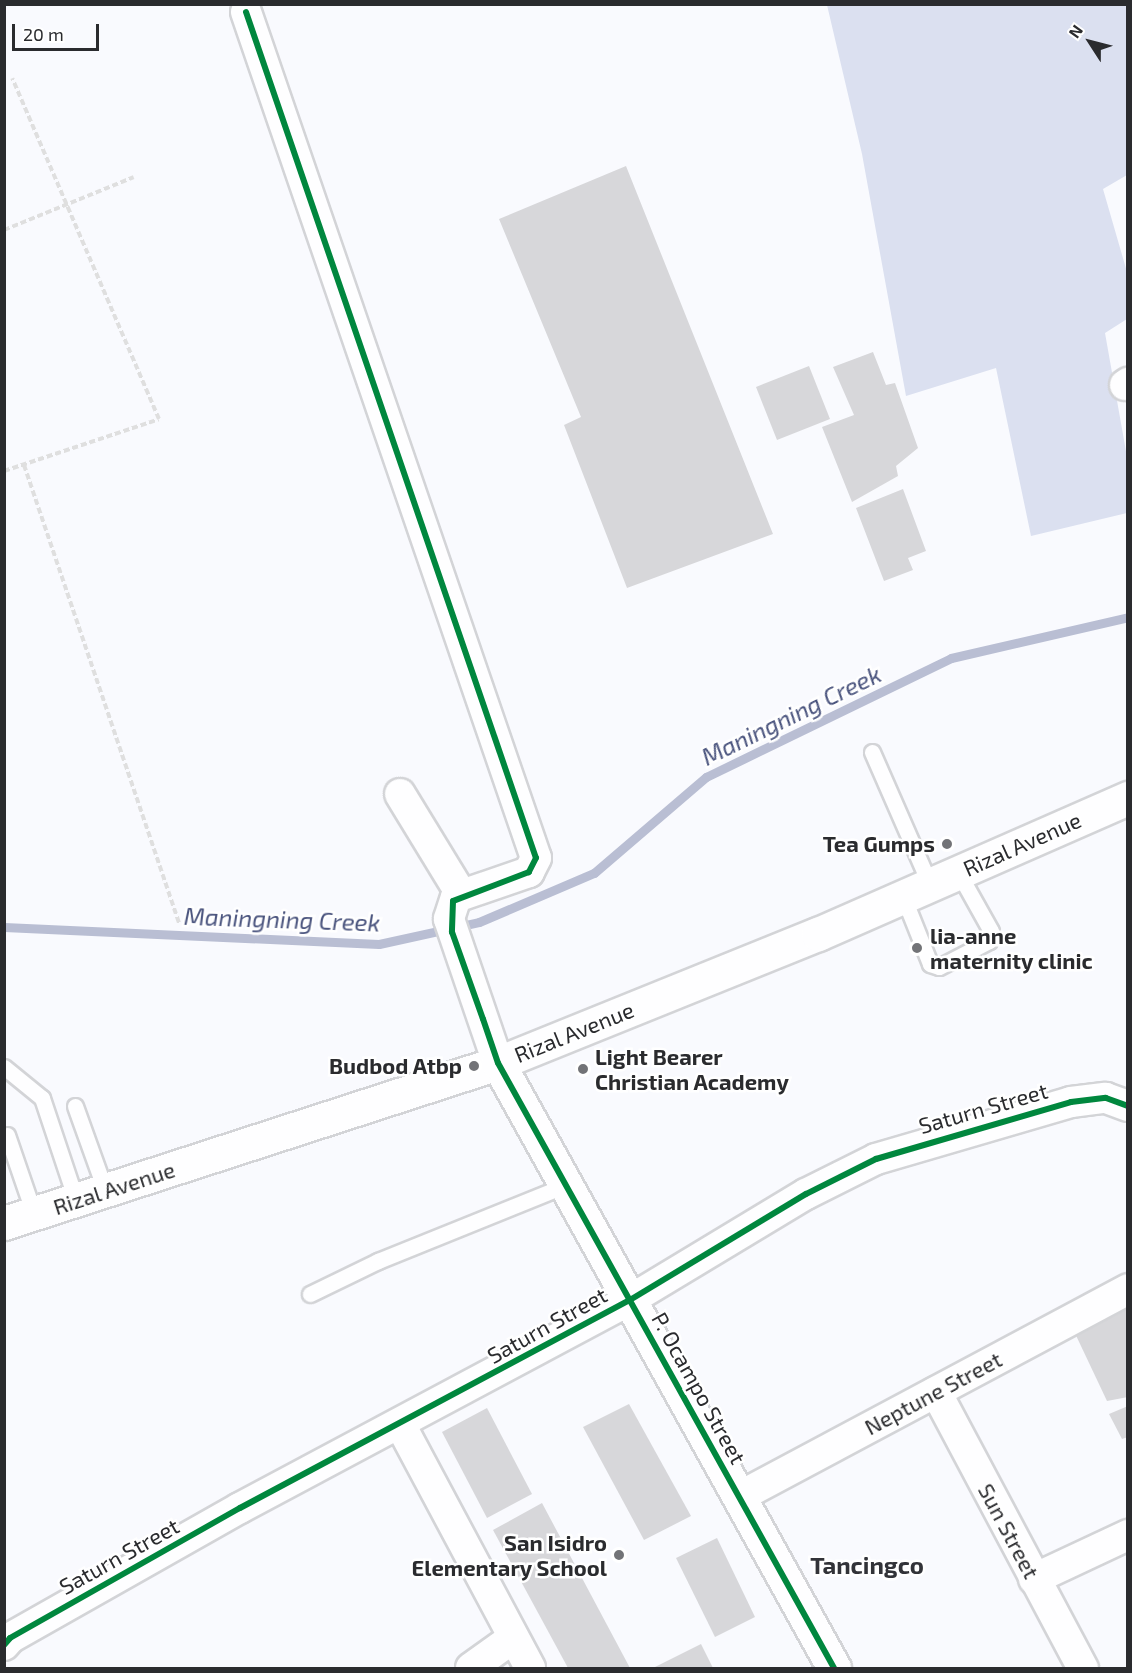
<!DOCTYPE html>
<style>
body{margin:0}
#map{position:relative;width:1132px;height:1673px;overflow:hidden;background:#f9fafe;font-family:"Exo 2",sans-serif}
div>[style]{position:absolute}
.green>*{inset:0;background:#dbe0f0}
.stream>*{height:9px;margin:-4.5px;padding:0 4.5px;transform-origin:4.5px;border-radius:4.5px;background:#b9bed3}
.building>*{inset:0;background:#d7d7da}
.path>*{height:4px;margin-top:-2px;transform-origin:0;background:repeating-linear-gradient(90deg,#dfdfdf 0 6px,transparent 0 9px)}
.roads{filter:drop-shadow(2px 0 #d3d4d7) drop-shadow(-2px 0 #d3d4d7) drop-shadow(0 2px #d3d4d7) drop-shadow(0 -2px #d3d4d7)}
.service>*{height:15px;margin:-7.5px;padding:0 7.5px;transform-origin:7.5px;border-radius:7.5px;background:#fefeff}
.minor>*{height:30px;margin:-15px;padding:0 15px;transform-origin:15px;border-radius:15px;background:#fefeff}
.tertiary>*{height:33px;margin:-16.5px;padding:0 16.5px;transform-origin:16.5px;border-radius:16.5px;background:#fefeff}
.secondary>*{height:33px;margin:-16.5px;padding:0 16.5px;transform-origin:16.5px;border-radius:16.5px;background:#fefeff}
.cycleway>*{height:6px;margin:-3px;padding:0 3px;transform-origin:3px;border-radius:3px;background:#00873e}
.dots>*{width:16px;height:16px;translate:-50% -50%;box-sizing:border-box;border:3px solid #fff;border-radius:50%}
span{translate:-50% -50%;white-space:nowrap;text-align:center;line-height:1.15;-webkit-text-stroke:5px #fff;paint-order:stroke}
.poi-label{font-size:22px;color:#2a2b2e;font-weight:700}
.right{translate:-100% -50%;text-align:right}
.left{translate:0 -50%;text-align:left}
.street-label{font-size:22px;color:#2a2b2e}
.water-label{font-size:24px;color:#49537d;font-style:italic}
.neighbourhood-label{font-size:24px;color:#323338;font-weight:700}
.frame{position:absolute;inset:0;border:6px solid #2a2b2e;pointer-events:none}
.north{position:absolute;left:1060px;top:12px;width:60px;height:60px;-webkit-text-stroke:4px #fff;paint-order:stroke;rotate:306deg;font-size:16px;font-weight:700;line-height:24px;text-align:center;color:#2a2b2e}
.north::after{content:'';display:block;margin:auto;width:21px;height:27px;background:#2a2b2e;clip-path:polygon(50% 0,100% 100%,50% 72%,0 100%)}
.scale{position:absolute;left:12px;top:24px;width:87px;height:27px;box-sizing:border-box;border:3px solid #2a2b2e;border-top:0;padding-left:8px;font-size:18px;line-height:21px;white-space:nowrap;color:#2a2b2e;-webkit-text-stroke:4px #fff;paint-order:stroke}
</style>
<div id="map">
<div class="green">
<i style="clip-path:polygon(827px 5px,1127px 5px,1127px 175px,1103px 189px,1127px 272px,1127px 319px,1105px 333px,1127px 457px,1127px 513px,1031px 536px,996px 368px,906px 396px,862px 154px)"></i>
</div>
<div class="stream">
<i style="left:4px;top:927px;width:375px;rotate:2.6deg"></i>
<i style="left:379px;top:944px;width:102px;rotate:-12.4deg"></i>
<i style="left:479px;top:922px;width:125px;rotate:-23.1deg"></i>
<i style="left:594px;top:873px;width:148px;rotate:-40.6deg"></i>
<i style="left:706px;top:777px;width:272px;rotate:-25.9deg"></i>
<i style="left:951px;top:658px;width:182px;rotate:-13deg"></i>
</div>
<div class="building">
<i style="clip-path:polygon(626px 166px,773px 534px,627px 588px,564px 425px,581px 417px,499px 219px)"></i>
<i style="clip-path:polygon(873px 352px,886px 385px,895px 383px,918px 448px,896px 466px,898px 476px,852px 502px,822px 427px,854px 415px,833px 367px)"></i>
<i style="clip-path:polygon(809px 366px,830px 419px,777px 440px,756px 387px)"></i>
<i style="clip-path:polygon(903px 489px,926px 551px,908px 558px,913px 570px,884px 581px,856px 508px)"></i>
<i style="clip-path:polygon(1128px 1300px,1128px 1397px,1107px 1401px,1072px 1327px)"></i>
<i style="clip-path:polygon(629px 1404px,691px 1516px,644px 1540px,583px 1427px)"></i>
<i style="clip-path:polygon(1128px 1406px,1128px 1437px,1122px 1439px,1109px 1414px)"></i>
<i style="clip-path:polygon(487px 1408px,532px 1494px,487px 1518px,442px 1432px)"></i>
<i style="clip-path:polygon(542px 1503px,630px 1668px,568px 1668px,493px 1530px)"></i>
<i style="clip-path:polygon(717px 1538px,755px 1617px,715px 1637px,676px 1558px)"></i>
<i style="clip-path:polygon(701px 1644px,713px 1668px,653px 1668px)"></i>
</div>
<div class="path">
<i style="left:4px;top:230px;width:140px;rotate:-22.2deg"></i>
<i style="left:24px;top:465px;width:484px;rotate:71.3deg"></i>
<i style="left:4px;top:471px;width:163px;rotate:-18.5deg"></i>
<i style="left:159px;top:419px;width:371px;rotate:-113.3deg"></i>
</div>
<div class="roads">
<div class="service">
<i style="left:872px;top:752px;width:145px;rotate:66.4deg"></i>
<i style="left:903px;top:896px;width:73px;rotate:68.3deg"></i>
<i style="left:930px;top:964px;width:9px;rotate:18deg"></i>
<i style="left:939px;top:967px;width:56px;rotate:-27.5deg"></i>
<i style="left:989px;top:941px;width:10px;rotate:-79deg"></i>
<i style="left:991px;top:931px;width:68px;rotate:-119.2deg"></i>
<i style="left:4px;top:1067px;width:49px;rotate:39.2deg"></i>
<i style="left:42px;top:1098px;width:108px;rotate:71.6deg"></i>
<i style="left:75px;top:1106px;width:89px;rotate:70.3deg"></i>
<i style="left:7px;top:1135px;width:83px;rotate:71.1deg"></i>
<i style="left:310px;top:1294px;width:76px;rotate:-25.9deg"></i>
<i style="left:378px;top:1261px;width:203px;rotate:-22deg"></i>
</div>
<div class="minor">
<i style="left:246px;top:12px;width:894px;rotate:71.08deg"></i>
<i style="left:536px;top:858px;width:16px;rotate:117deg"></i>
<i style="left:529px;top:872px;width:77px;rotate:161.1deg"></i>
<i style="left:456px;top:897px;width:23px;rotate:108deg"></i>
<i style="left:449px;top:919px;width:152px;rotate:71.2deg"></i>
<i style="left:1125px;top:385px;width:4px;rotate:-34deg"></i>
<i style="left:400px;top:794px;width:117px;rotate:58.6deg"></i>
<i style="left:936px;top:1392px;width:313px;rotate:62deg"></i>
<i style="left:401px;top:1426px;width:274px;rotate:61.9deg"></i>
<i style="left:739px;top:1497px;width:441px;rotate:-28.1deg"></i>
<i style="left:1034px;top:1579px;width:104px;rotate:-25.1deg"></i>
<i style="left:4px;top:1645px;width:9px;rotate:-49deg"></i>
<i style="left:10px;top:1638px;width:264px;rotate:-29.5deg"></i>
<i style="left:240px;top:1508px;width:442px;rotate:-28.1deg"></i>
<i style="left:630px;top:1300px;width:205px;rotate:-31.1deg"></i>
<i style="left:806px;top:1194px;width:78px;rotate:-26.6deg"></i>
<i style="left:876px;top:1159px;width:203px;rotate:-16.3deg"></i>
<i style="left:1071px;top:1102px;width:35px;rotate:-7deg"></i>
<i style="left:1106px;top:1098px;width:23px;rotate:20deg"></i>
<i style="left:471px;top:1668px;width:52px;rotate:-35.5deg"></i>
</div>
<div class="tertiary">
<i style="left:498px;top:1063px;width:692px;rotate:60.95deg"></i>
</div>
<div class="secondary">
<i style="left:4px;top:1223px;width:519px;rotate:-17.95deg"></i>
<i style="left:498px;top:1063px;width:345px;rotate:-22deg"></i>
<i style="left:818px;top:934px;width:339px;rotate:-23.7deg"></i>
</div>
</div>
<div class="cycleway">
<i style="left:246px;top:12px;width:894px;rotate:71.08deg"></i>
<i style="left:536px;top:858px;width:16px;rotate:117deg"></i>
<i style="left:529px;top:872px;width:81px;rotate:159.1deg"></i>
<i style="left:453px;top:901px;width:31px;rotate:92deg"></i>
<i style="left:452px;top:932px;width:92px;rotate:70.4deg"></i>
<i style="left:483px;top:1019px;width:46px;rotate:71.2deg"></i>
<i style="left:498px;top:1063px;width:692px;rotate:60.95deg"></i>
<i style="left:4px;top:1645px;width:9px;rotate:-49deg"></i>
<i style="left:10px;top:1638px;width:264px;rotate:-29.5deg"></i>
<i style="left:240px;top:1508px;width:442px;rotate:-28.1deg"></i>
<i style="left:630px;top:1300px;width:205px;rotate:-31.1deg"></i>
<i style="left:806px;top:1194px;width:78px;rotate:-26.6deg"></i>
<i style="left:876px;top:1159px;width:203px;rotate:-16.3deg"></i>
<i style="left:1071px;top:1102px;width:35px;rotate:-7deg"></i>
<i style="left:1106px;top:1098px;width:23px;rotate:20deg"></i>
</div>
<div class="dots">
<i style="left:947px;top:844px;background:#727377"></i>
<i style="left:917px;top:948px;background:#727377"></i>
<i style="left:474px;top:1066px;background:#727377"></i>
<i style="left:583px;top:1069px;background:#727377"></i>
<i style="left:619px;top:1555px;background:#727377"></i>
</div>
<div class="poi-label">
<span class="right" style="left:935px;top:844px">Tea Gumps</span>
<span class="left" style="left:930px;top:948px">lia-anne<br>maternity clinic</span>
<span class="left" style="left:595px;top:1069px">Light Bearer<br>Christian Academy</span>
<span class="right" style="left:462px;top:1066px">Budbod Atbp</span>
<span class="right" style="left:607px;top:1555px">San Isidro<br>Elementary School</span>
</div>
<div class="street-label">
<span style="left:1022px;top:844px;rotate:-24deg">Rizal Avenue</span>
<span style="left:574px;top:1032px;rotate:-22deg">Rizal Avenue</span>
<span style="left:983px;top:1108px;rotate:-16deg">Saturn Street</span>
<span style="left:114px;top:1188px;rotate:-18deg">Rizal Avenue</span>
<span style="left:547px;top:1325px;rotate:-29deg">Saturn Street</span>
<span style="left:699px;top:1388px;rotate:61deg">P. Ocampo Street</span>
<span style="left:933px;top:1393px;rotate:-28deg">Neptune Street</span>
<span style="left:1009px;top:1531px;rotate:62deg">Sun Street</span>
<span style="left:119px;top:1556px;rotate:-29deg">Saturn Street</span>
</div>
<div class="water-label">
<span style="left:791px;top:715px;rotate:-26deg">Maningning Creek</span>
<span style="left:282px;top:919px;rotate:2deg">Maningning Creek</span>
</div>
<div class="neighbourhood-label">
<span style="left:867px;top:1565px">Tancingco</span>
</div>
<div class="frame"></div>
<div class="north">N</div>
<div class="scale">20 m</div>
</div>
